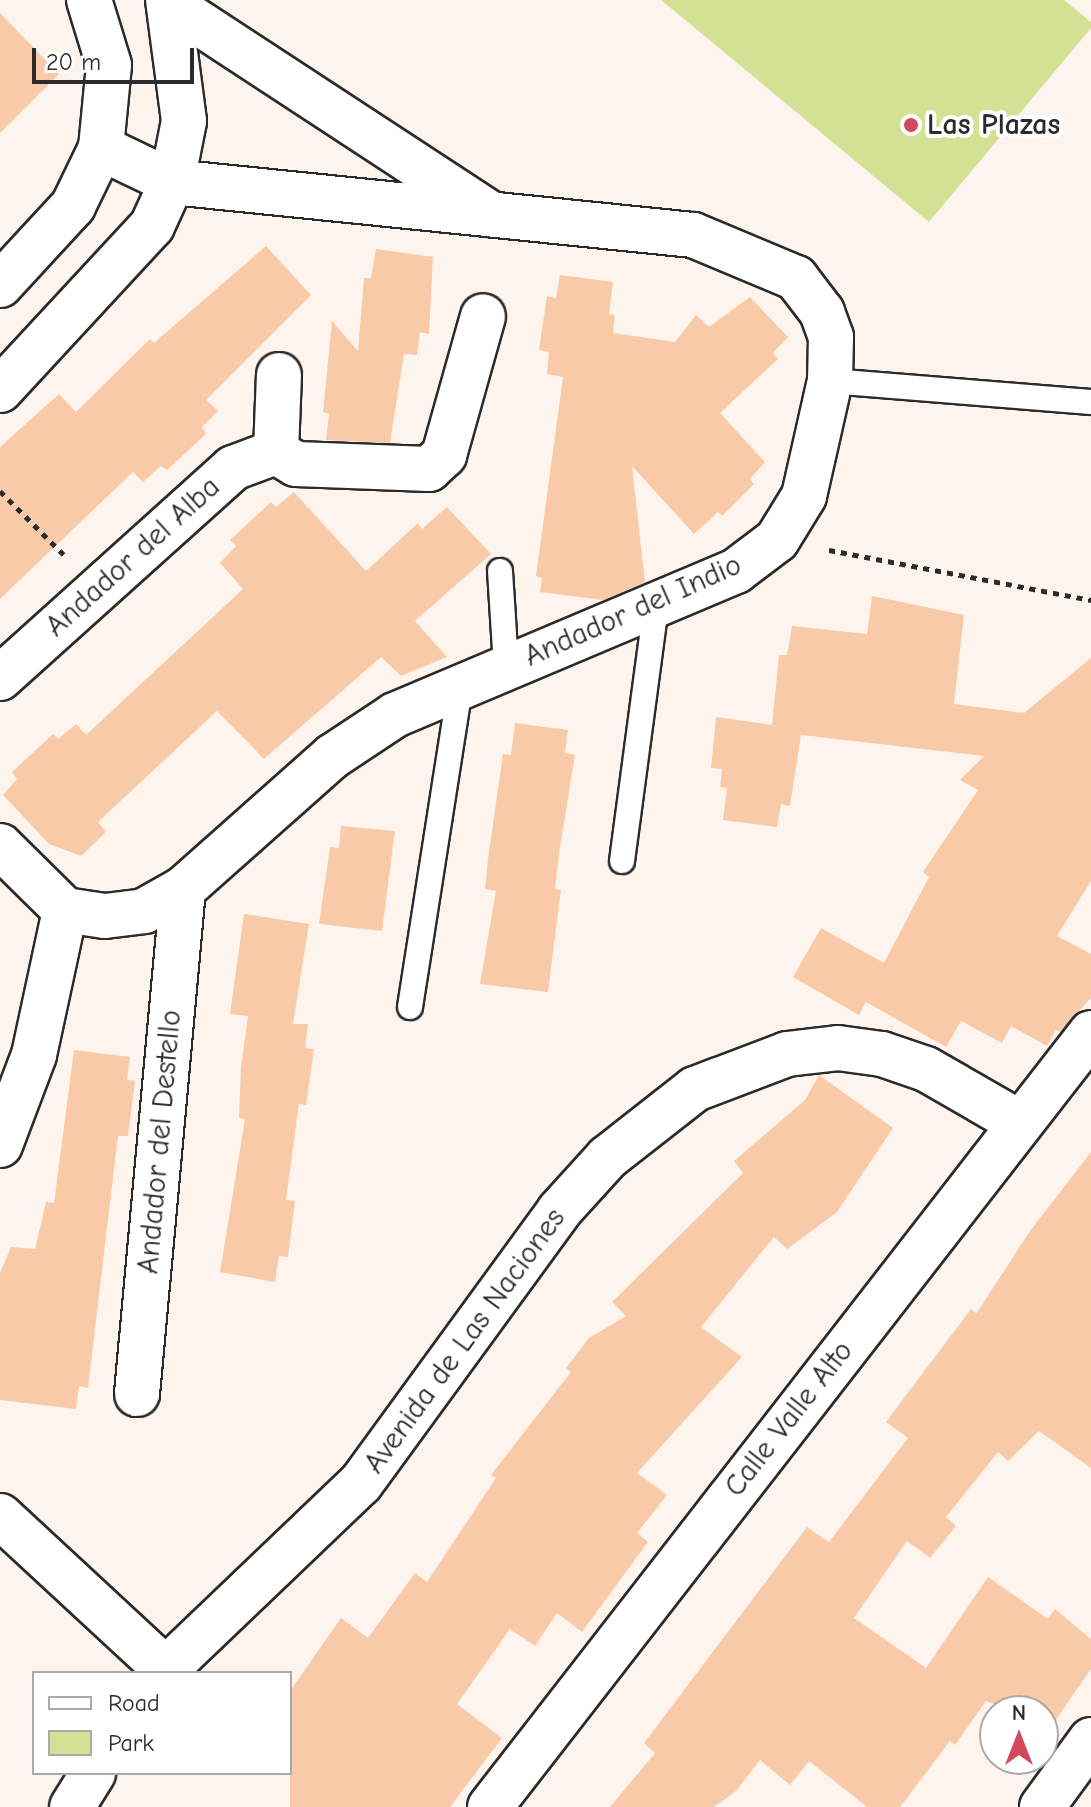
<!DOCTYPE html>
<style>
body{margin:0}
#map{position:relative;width:1091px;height:1807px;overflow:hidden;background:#fef4ee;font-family:"Comic Neue",sans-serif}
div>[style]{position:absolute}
.green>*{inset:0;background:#d2e194}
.building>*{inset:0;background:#f9caa8}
.path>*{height:5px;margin-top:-2.5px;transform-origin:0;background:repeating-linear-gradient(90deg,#2b2b2b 0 6px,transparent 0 12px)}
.roads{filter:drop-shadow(2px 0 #2b2b2b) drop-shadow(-2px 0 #2b2b2b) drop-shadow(0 2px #2b2b2b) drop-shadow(0 -2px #2b2b2b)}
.service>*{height:24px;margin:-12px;padding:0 12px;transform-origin:12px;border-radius:12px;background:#fff}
.minor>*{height:44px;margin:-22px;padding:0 22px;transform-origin:22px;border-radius:22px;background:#fff}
.tertiary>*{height:44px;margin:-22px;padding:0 22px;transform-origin:22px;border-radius:22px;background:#fff}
.dots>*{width:22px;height:22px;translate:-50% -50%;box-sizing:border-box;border:4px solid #fff;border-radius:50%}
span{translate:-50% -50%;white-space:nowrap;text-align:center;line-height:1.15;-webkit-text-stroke:8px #fff;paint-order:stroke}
.poi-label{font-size:30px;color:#2b2b2b;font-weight:700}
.left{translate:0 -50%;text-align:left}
.street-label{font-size:30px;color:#2b2b2b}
.legend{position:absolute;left:32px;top:1671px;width:260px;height:104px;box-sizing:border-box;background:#fff;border:2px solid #aaa;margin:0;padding:10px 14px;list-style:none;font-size:24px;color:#2b2b2b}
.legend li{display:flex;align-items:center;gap:16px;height:40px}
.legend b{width:40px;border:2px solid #aaa}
.north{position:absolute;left:979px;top:1695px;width:80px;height:80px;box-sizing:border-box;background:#fff;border:2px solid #aaa;border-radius:50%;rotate:0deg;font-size:22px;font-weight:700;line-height:32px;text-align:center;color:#2b2b2b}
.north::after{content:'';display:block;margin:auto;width:28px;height:36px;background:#d1495b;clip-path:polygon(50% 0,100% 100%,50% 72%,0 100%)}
.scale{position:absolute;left:32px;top:48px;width:162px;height:36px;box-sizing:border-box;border:4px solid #2b2b2b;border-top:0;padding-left:10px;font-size:24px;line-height:28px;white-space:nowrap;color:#2b2b2b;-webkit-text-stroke:6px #fff;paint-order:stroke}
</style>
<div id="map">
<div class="green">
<i style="clip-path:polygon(661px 0,1064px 0,1091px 22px,1091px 28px,929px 222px)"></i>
</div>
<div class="building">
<i style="clip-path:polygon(0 13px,59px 74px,0 133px)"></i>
<i style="clip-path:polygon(266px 246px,311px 295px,206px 400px,218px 411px,202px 427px,206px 434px,167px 470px,161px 466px,143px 482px,133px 472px,0 599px,0 447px,59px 394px,76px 412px,150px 339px,154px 343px)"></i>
<i style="clip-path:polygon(376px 249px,433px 257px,429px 334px,420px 332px,417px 355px,404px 354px,390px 443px,326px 440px,329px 414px,323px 412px,332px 321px,358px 351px,364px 278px,371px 278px)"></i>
<i style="clip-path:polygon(560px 275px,613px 282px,609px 314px,615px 315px,613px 333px,675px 342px,696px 315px,709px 327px,750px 297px,788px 337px,773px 353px,778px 359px,720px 413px,765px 462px,750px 479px,754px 484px,722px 516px,718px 512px,694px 534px,632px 466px,645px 582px,603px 600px,540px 592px,542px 578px,536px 576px,563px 377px,547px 374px,549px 352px,539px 350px,547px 296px,556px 298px)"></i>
<i style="clip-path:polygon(294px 492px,366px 571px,418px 523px,422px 529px,447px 507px,491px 554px,415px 621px,447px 657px,401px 676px,381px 657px,264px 759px,217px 711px,98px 822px,106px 832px,81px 856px,49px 844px,3px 795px,17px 779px,12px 772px,53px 734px,58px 739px,76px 724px,86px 735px,243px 589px,220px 563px,236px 546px,230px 540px,271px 502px,276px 507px)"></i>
<i style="clip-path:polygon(872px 596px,964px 615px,954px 704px,1024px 713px,1091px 658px,1091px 881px,1057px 936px,1091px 954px,1091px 998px,1060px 1032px,1056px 1030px,1047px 1046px,1011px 1026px,1002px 1043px,961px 1021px,946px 1047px,866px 1002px,859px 1015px,793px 977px,821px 928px,884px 963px,929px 877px,923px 872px,978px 790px,960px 780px,984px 756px,801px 735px,790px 806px,781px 804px,777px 827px,723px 820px,727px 788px,720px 787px,722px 769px,711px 768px,716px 717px,772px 725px,779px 655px,787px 655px,792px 626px,867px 634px)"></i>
<i style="clip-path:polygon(515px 723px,568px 730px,565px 753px,575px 755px,559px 854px,555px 889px,561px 890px,548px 992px,480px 984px,496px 891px,485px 889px,488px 859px,503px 754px,511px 755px)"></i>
<i style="clip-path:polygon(341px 826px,395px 831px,382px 931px,319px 924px,330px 847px,339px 848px)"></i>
<i style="clip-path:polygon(244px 914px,309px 924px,293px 1024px,308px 1024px,305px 1048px,314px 1049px,306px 1105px,299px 1104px,286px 1200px,295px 1201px,288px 1257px,279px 1256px,275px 1282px,220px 1272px,245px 1119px,239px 1118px,241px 1067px,248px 1016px,230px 1014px)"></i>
<i style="clip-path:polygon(74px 1050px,130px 1057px,127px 1080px,135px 1081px,128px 1136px,118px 1136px,88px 1388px,79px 1386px,76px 1409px,0 1400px,0 1273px,11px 1247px,35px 1249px,46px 1202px,54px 1203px)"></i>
<i style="clip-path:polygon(819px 1075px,893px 1128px,837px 1212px,787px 1249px,774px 1237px,701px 1327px,742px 1357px,637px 1473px,667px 1495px,637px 1533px,648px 1542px,582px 1632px,557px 1613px,535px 1646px,510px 1629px,457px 1704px,502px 1738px,450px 1807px,290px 1807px,290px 1691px,341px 1618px,368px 1638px,415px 1573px,427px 1582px,496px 1478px,491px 1475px,571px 1372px,566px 1368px,589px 1338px,626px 1316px,612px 1302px,743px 1173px,734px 1161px,805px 1100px)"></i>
<i style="clip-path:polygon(1091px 1152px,1091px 1468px,1039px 1431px,1008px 1461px,998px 1452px,946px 1517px,956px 1526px,930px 1558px,907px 1541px,854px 1618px,926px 1668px,988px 1577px,1048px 1619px,1055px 1609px,1091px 1639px,1091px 1669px,1046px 1734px,1043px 1711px,1009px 1711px,986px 1701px,955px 1745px,950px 1741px,900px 1807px,867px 1807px,809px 1761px,790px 1785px,760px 1760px,736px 1791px,714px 1807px,610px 1807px,655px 1753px,644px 1743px,807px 1527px,829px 1542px,908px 1438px,886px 1422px,971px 1309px,976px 1314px,1030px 1231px)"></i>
</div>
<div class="path">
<i style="left:0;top:491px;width:91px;rotate:45deg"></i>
<i style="left:829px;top:550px;width:267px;rotate:10.8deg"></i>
</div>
<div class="roads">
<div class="service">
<i style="left:830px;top:381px;width:262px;rotate:4.6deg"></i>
<i style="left:500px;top:571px;width:96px;rotate:86.4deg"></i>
<i style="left:622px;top:861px;width:257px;rotate:-82.4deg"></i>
<i style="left:410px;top:1007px;width:323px;rotate:-81.1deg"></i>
</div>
<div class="minor">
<i style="left:170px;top:4px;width:384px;rotate:33.2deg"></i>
<i style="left:276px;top:452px;width:77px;rotate:-87.8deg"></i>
<i style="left:0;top:678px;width:314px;rotate:-42deg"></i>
<i style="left:233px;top:468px;width:46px;rotate:-20.4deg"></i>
<i style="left:276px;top:452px;width:23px;rotate:31deg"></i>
<i style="left:296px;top:464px;width:133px;rotate:2.2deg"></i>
<i style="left:429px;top:469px;width:21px;rotate:-43deg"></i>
<i style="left:444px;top:455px;width:144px;rotate:-74.3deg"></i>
<i style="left:0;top:846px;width:91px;rotate:44.6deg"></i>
<i style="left:65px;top:910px;width:40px;rotate:8.5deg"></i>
<i style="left:105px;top:916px;width:39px;rotate:-7deg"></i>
<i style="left:144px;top:911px;width:45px;rotate:-29.4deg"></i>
<i style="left:183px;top:889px;width:200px;rotate:-41.6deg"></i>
<i style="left:333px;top:756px;width:74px;rotate:-33.5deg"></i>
<i style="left:395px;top:715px;width:370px;rotate:-22.9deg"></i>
<i style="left:736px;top:571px;width:51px;rotate:-37.1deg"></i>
<i style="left:777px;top:540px;width:52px;rotate:-58.5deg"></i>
<i style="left:804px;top:496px;width:118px;rotate:-77.3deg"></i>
<i style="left:830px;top:381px;width:44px;rotate:-88.7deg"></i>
<i style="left:831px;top:337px;width:27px;rotate:-110deg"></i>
<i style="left:822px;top:312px;width:43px;rotate:-127.4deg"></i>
<i style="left:796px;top:278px;width:112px;rotate:-157.3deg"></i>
<i style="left:693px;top:235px;width:524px;rotate:-174.19deg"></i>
<i style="left:172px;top:182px;width:79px;rotate:-154.4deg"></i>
<i style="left:0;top:1145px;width:96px;rotate:-69.3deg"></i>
<i style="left:34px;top:1055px;width:148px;rotate:-77.9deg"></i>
<i style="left:137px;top:1394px;width:507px;rotate:-84.8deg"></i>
<i style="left:0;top:1516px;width:225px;rotate:42.8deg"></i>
<i style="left:162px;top:1673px;width:275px;rotate:-43.7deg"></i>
<i style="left:361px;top:1483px;width:336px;rotate:-53.9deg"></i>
<i style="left:559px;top:1211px;width:72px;rotate:-47.8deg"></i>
<i style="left:607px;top:1158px;width:112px;rotate:-38.1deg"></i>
<i style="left:695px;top:1089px;width:98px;rotate:-20.8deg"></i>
<i style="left:787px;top:1054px;width:51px;rotate:-6.7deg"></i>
<i style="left:838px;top:1048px;width:44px;rotate:7.8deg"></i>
<i style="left:882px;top:1054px;width:46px;rotate:18.8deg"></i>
<i style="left:926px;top:1069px;width:106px;rotate:29.9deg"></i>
<i style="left:72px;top:1807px;width:40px;rotate:-58deg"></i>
<i style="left:490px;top:1807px;width:980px;rotate:-52.17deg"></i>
<i style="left:1042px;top:1807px;width:83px;rotate:-53.8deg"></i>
</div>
<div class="tertiary">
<i style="left:0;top:285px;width:108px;rotate:-47.3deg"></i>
<i style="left:73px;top:206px;width:64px;rotate:-64.2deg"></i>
<i style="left:101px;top:148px;width:83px;rotate:-84.5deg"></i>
<i style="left:109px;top:65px;width:68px;rotate:-107.1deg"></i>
<i style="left:0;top:390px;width:224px;rotate:-47.2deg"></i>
<i style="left:152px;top:226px;width:48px;rotate:-65.6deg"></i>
<i style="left:172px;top:182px;width:62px;rotate:-78.9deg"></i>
<i style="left:184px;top:121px;width:122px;rotate:-97.5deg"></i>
</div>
</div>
<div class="dots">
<i style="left:911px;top:125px;background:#d1495b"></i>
</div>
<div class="poi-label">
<span class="left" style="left:927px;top:125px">Las Plazas</span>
</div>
<div class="street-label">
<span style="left:133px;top:557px;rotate:-42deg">Andador del Alba</span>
<span style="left:633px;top:611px;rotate:-24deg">Andador del Indio</span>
<span style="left:160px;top:1142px;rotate:-85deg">Andador del Destello</span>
<span style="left:465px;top:1341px;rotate:-54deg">Avenida de Las Naciones</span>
<span style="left:789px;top:1419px;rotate:-52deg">Calle Valle Alto</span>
</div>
<ul class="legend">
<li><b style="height:10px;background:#fff"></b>Road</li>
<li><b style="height:22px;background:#d2e194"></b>Park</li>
</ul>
<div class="north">N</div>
<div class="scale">20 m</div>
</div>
